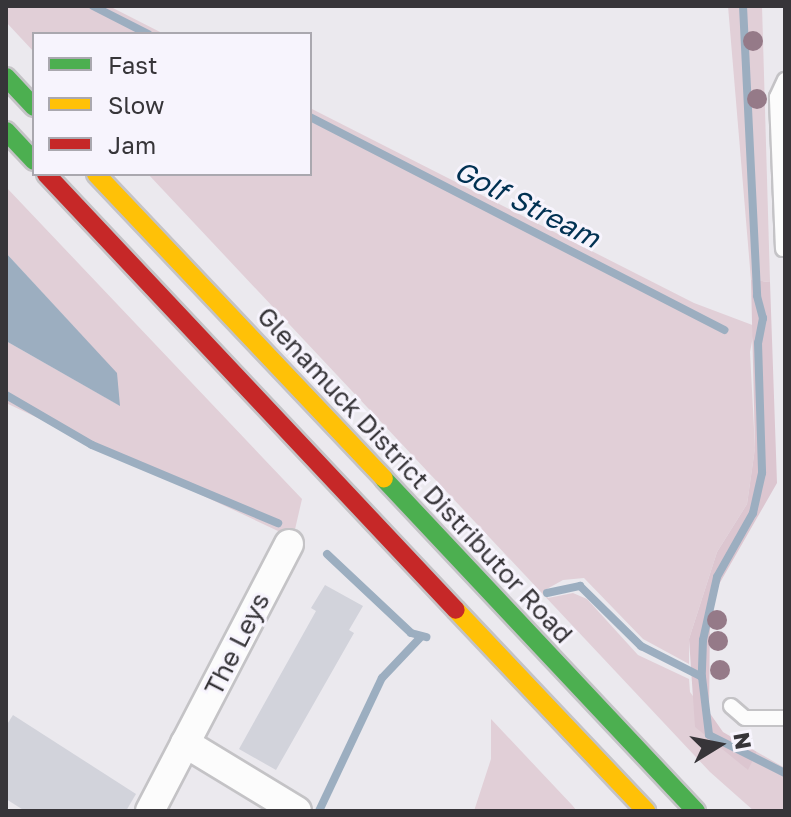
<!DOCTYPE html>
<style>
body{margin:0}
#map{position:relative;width:791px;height:817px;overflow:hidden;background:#ebe9ee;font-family:"Golos Text",sans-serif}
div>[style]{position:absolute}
.green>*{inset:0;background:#e1cfd7}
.forest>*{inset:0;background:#dcc6d0}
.water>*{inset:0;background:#9caec0}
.stream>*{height:8px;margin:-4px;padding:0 4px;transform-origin:4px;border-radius:4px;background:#9caec0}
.building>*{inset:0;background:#d2d3db}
.roads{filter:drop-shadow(2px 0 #c4c3c6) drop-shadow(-2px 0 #c4c3c6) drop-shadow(0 2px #c4c3c6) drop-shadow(0 -2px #c4c3c6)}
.lane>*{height:14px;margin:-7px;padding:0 7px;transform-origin:7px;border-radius:7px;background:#fcfcfc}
.street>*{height:28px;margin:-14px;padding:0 14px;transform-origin:14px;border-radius:14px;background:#fcfcfc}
.fast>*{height:18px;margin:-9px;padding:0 9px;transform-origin:9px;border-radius:9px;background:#4caf50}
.slow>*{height:18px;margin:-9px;padding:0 9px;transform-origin:9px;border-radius:9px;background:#ffc107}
.jam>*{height:18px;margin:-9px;padding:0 9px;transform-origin:9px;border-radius:9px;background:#c62828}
.trees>*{width:20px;height:20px;margin:-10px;border-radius:50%;background:#957a88}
span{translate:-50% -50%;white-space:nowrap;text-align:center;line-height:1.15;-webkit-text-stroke:6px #f7f4fd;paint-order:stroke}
.street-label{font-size:26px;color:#373539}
.water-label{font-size:28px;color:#013152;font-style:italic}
.frame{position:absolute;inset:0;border:8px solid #373539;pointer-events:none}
.legend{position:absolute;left:32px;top:32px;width:280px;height:144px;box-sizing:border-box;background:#f7f4fd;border:2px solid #aaa8af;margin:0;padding:10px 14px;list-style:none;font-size:24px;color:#373539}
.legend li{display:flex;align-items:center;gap:16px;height:40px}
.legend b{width:40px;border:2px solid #aaa8af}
.north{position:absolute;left:679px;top:705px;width:80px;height:80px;-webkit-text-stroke:6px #f7f4fd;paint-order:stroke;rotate:80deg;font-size:22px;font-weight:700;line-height:32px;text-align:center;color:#373539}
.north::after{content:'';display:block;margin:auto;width:28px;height:36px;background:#373539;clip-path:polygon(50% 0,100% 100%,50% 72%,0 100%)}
</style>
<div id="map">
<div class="green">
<i style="clip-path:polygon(6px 6px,109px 6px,164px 34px,34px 34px,34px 52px,6px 22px)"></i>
<i style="clip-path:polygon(728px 6px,762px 6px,770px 282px,751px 280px)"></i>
<i style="clip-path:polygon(310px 108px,694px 303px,755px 326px,750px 352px,755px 448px,747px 504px,717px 552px,689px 639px,689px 664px,643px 639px,584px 578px,563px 580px,545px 590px,548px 598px,573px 593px,587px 599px,638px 655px,689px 679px,690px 692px,747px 769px,757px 752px,785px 768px,785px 811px,754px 811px,710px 772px,148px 174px,310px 174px)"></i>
<i style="clip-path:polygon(6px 187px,302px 499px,293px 538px,6px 403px,6px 341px,119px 405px,116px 373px,6px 253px)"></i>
<i style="clip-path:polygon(491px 719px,572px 805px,577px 811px,474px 811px,491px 759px)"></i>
</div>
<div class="forest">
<i style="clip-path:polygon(751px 280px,770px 282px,777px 483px,718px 586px,710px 620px,709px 712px,723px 732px,757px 752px,748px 770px,695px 727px,689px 639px,717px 552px,747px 504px,755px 448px)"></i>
</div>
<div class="water">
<i style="clip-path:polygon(6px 253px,117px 373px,120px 406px,6px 341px)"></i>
</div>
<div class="stream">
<i style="left:93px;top:6px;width:62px;rotate:27deg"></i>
<i style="left:743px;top:6px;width:290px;rotate:87.2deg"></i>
<i style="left:757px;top:296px;width:23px;rotate:75deg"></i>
<i style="left:763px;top:318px;width:25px;rotate:101deg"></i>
<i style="left:758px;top:343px;width:130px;rotate:88.2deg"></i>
<i style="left:762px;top:473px;width:41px;rotate:102.7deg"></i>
<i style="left:753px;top:513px;width:73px;rotate:119.4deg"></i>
<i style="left:717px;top:577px;width:65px;rotate:102.5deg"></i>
<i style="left:703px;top:640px;width:37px;rotate:92deg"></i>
<i style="left:702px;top:677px;width:58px;rotate:83.1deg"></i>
<i style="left:709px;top:735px;width:85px;rotate:26.6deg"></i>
<i style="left:310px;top:117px;width:466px;rotate:27.2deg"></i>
<i style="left:6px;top:395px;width:99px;rotate:30.2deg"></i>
<i style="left:92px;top:445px;width:202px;rotate:22.8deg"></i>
<i style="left:327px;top:554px;width:115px;rotate:43.2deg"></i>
<i style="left:411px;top:633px;width:16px;rotate:15deg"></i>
<i style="left:547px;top:593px;width:34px;rotate:-12deg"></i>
<i style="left:580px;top:586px;width:86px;rotate:44.5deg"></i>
<i style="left:641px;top:646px;width:68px;rotate:26.9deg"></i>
<i style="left:319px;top:811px;width:147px;rotate:-64.7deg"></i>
<i style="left:382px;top:678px;width:55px;rotate:-46.5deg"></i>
</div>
<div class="building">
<i style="clip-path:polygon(325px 585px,363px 606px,349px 630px,354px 633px,276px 770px,239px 749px,316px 611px,311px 608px)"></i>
<i style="clip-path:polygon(13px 715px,136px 794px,126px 811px,25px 811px,6px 799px,6px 726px)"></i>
</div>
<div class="roads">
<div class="lane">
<i style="left:783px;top:249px;width:152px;rotate:-92.3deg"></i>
<i style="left:777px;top:97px;width:19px;rotate:-65deg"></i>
<i style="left:731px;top:706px;width:18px;rotate:41deg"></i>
<i style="left:745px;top:718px;width:40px"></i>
</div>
<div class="street">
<i style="left:185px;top:743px;width:131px;rotate:31.3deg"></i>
<i style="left:150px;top:811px;width:301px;rotate:-62.5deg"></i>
</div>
<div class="fast">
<i style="left:6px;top:77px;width:41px;rotate:47deg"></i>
<i style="left:6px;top:131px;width:41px;rotate:47deg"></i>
<i style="left:384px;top:479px;width:456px;rotate:46.8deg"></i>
</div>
<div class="slow">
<i style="left:96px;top:174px;width:419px;rotate:46.6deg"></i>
<i style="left:456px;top:610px;width:277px;rotate:46.6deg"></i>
</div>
<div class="jam">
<i style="left:46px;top:174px;width:598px;rotate:46.76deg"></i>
</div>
</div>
<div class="trees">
<i style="left:753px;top:41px"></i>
<i style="left:757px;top:99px"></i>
<i style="left:717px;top:620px"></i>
<i style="left:718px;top:641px"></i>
<i style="left:720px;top:670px"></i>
</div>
<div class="street-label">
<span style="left:415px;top:475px;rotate:47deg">Glenamuck District Distributor Road</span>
<span style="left:237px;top:644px;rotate:-63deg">The Leys</span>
</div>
<div class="water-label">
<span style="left:527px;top:204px;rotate:27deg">Golf Stream</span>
</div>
<div class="frame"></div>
<ul class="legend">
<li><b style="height:10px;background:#4caf50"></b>Fast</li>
<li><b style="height:10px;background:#ffc107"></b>Slow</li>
<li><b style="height:10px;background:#c62828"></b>Jam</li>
</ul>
<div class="north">N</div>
</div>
